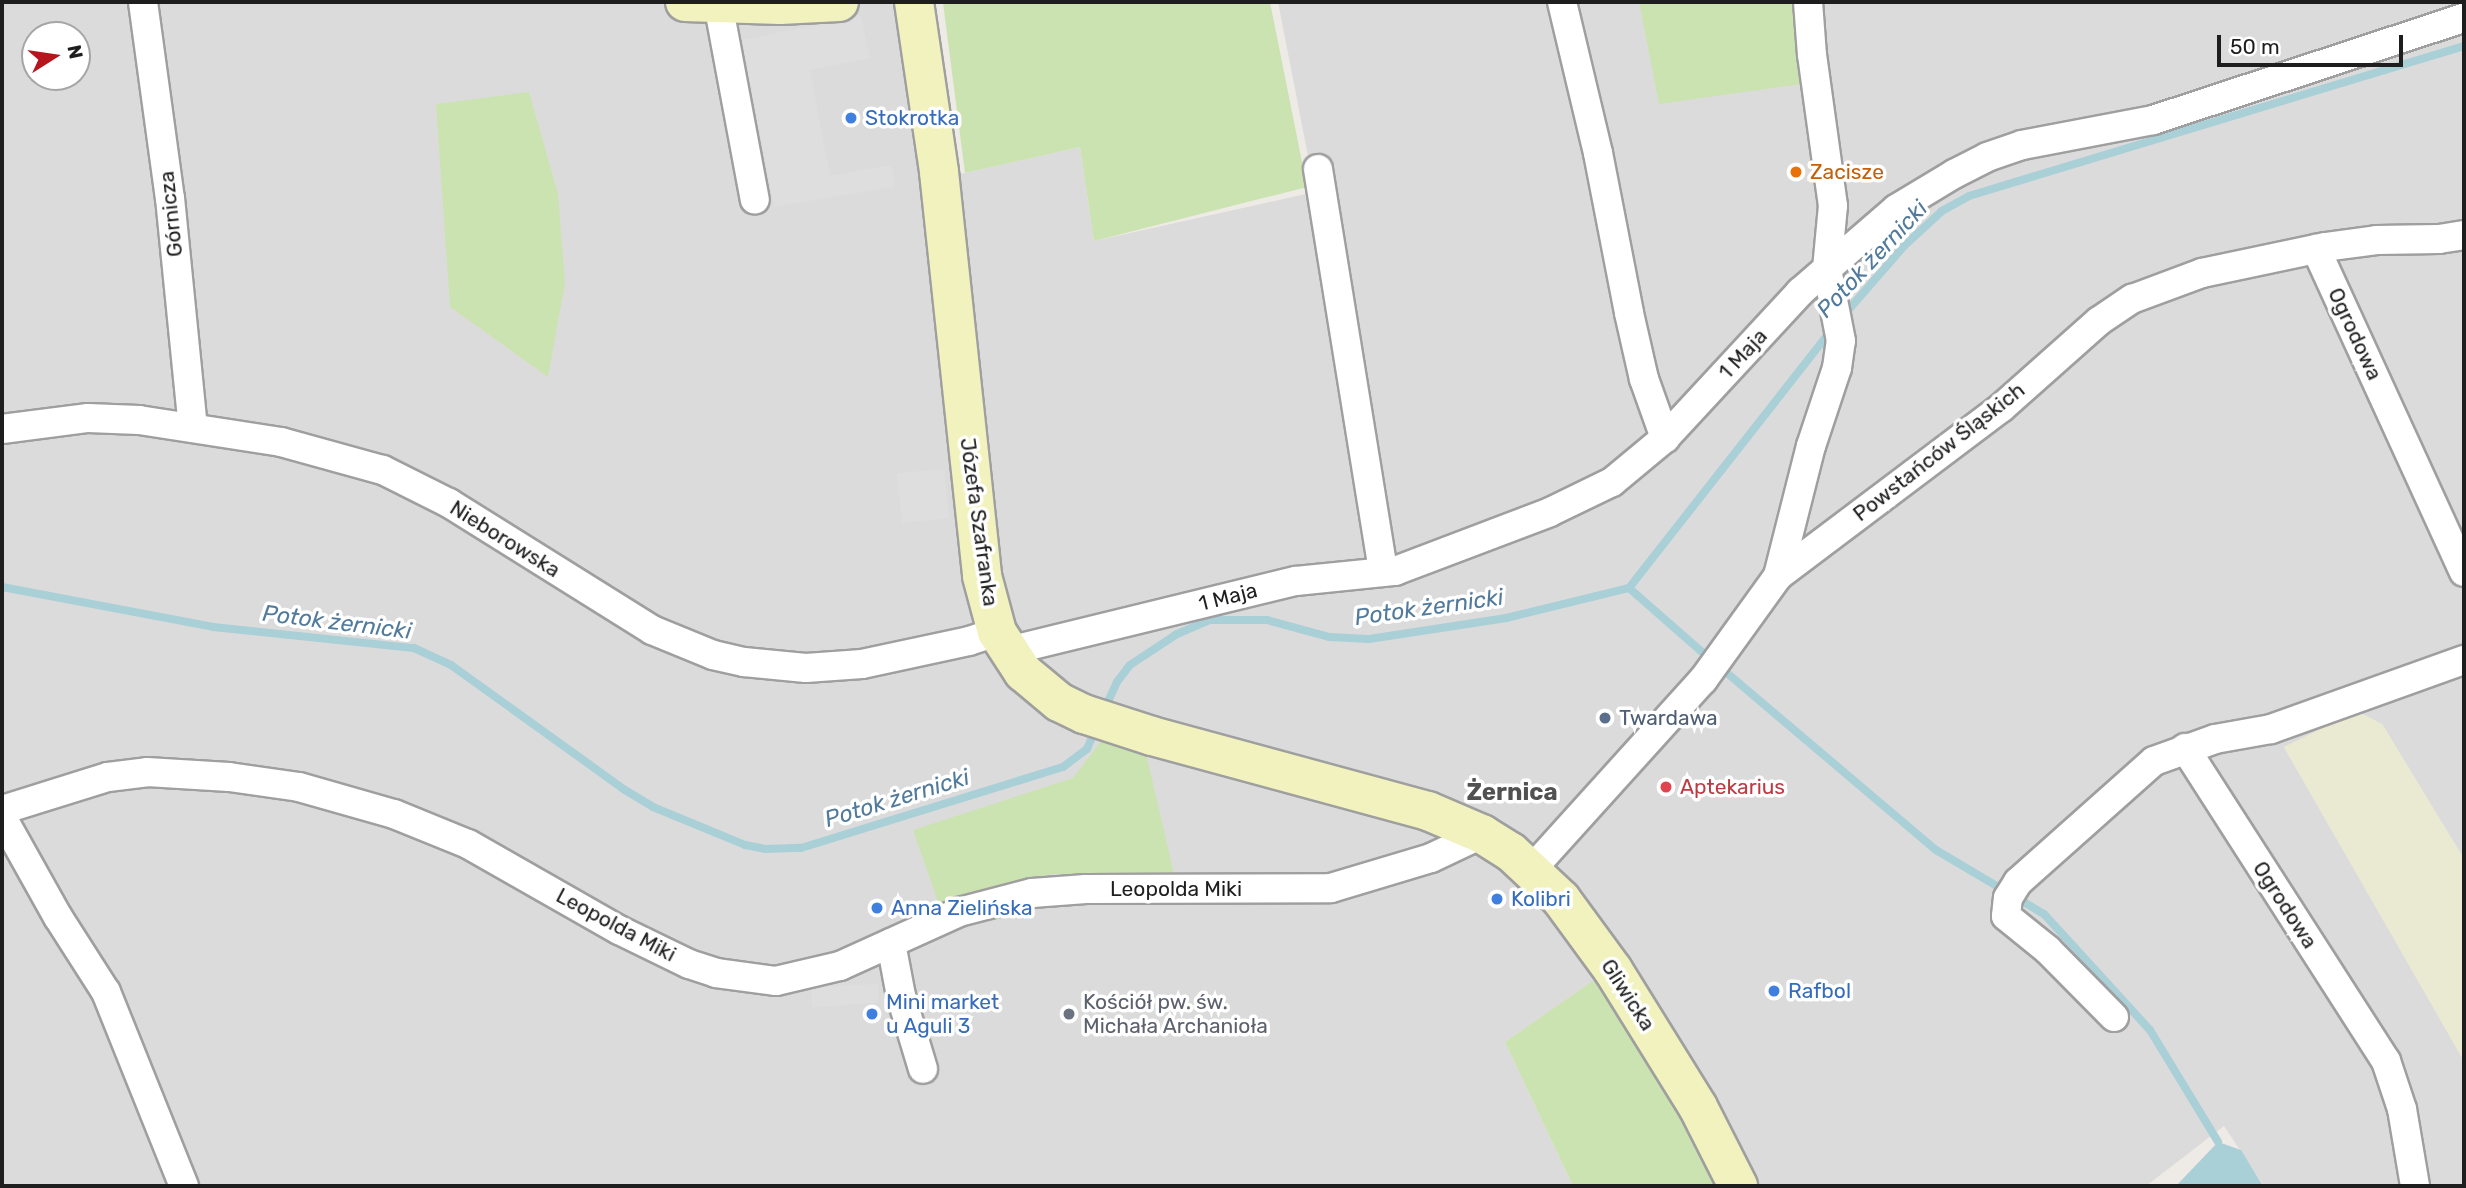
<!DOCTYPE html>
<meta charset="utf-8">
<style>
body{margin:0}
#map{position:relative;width:2466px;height:1188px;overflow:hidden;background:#eeeae5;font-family:Rubik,sans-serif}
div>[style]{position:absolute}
.residential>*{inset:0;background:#dcdbdb}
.farmland>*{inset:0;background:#eaead2}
.grass>*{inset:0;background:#cbe3b0}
.parking>*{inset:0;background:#dedede}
.water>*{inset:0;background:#a9cfd7}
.stream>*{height:8px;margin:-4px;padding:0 4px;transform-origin:4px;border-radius:4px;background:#a9cfd7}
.roads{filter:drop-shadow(2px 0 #9f9f9f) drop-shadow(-2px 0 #9f9f9f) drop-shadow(0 2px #9f9f9f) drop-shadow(0 -2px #9f9f9f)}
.street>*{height:28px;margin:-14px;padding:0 14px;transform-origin:14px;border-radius:14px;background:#fff}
.secondary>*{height:38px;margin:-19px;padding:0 19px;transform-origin:19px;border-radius:19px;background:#f2f2be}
.dots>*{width:19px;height:19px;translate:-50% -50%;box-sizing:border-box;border:4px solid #fff;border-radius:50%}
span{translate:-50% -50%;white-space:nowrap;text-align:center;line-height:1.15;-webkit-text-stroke:7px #fff;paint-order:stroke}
.shop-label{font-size:21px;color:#366cbe}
.left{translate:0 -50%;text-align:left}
.food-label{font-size:21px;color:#c56008}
.street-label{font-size:21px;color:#1e1e1e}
.service-label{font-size:21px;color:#4e5e75}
.health-label{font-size:21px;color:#be3a42}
.worship-label{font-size:21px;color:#5b616d}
.water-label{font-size:23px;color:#517a9c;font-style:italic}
.quarter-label{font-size:24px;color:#515151;font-weight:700}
.frame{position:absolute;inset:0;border:4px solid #1e1e1e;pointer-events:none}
.north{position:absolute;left:21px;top:21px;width:70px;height:70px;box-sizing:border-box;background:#fff;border:2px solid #a5a5a5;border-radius:50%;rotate:78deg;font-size:19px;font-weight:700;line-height:28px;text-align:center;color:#1e1e1e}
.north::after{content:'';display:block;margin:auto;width:24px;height:32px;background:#b6151d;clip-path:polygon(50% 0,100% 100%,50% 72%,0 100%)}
.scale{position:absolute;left:2217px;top:35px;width:186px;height:32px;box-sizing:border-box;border:4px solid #1e1e1e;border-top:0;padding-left:9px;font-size:21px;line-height:24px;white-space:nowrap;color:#1e1e1e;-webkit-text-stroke:5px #fff;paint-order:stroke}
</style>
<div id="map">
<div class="residential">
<i style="clip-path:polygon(evenodd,2px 2px,898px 2px,922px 179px,965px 173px,1080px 147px,1094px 241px,1315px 192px,1278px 2px,2464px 2px,2464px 859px,2382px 724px,2284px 747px,2464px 1061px,2464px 1186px,2264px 1186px,2224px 1126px,2146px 1186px,1753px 1186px,1624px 960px,1505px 1042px,1573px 1186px,2px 1186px,2px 2px,35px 35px,77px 35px,77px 77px,35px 77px,35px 35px)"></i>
</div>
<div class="farmland">
<i style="clip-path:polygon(2357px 711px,2382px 724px,2464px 859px,2464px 1061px,2284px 747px)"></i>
</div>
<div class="grass">
<i style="clip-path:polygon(946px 2px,1270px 2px,1307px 187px,1094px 241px,1080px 147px,965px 173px,943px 3px)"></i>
<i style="clip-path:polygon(1639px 2px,1795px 2px,1801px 84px,1659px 104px)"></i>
<i style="clip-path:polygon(529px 92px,558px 194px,565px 283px,548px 377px,450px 307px,436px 104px)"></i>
<i style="clip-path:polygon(1105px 736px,1146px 753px,1174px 874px,1051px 874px,939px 905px,913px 830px,1073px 778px)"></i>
<i style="clip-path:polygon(1600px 976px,1678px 1109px,1714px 1186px,1573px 1186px,1505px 1042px)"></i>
</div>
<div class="parking">
<i style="clip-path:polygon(861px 16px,870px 58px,810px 70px,830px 176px,892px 165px,894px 187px,774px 207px,742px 40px)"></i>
<i style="clip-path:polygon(944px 469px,949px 518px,902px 523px,897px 473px)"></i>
<i style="clip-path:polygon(878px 984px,878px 1003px,812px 1007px,811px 987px)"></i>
</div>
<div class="water">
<i style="clip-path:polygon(2218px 1142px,2241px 1150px,2263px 1186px,2176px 1186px)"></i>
</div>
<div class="stream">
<i style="left:1843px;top:316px;width:93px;rotate:-48.9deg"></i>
<i style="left:1904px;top:246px;width:52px;rotate:-42.6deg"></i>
<i style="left:1942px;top:211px;width:31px;rotate:-29deg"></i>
<i style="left:1969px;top:196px;width:517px;rotate:-16.86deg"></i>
<i style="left:2px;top:587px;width:215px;rotate:10.7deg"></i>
<i style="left:213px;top:627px;width:202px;rotate:6deg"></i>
<i style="left:414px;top:648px;width:41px;rotate:24.7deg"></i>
<i style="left:451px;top:665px;width:214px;rotate:35.7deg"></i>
<i style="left:625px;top:790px;width:33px;rotate:31deg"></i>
<i style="left:653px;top:807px;width:100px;rotate:22.4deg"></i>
<i style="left:745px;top:845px;width:20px;rotate:11deg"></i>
<i style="left:765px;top:849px;width:36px;rotate:-2deg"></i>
<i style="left:801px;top:848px;width:274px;rotate:-17.2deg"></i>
<i style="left:1063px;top:767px;width:30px;rotate:-37deg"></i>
<i style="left:1087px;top:749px;width:23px;rotate:-67deg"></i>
<i style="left:1629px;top:588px;width:108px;rotate:41.2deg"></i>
<i style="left:1720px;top:667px;width:283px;rotate:40.3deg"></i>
<i style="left:1936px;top:850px;width:126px;rotate:30.7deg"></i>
<i style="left:2044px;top:914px;width:157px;rotate:47.6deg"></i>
<i style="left:2150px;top:1030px;width:131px;rotate:58.7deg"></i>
<i style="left:1104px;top:710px;width:31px;rotate:-65deg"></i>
<i style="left:1117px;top:682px;width:21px;rotate:-53deg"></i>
<i style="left:1130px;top:665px;width:56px;rotate:-33.4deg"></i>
<i style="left:1177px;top:634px;width:36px;rotate:-23deg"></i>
<i style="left:1210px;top:620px;width:57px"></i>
<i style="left:1267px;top:620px;width:64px;rotate:15.3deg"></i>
<i style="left:1329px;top:637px;width:40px;rotate:2.9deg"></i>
<i style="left:1369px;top:639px;width:139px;rotate:-8.7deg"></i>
<i style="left:1506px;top:618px;width:127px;rotate:-13.7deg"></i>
<i style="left:1629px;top:588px;width:329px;rotate:-51.9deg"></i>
</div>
<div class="roads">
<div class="street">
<i style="left:143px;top:2px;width:198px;rotate:82.2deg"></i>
<i style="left:170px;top:198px;width:231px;rotate:84.3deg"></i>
<i style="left:1562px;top:2px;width:155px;rotate:76.6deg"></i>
<i style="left:1598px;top:153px;width:163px;rotate:79deg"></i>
<i style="left:1629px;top:313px;width:68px;rotate:77.2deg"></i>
<i style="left:1644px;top:379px;width:63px;rotate:70.4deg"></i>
<i style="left:718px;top:3px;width:200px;rotate:79.4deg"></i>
<i style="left:1318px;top:169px;width:408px;rotate:80.8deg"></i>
<i style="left:2316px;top:249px;width:355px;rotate:65.4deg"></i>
<i style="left:2px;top:429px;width:87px;rotate:-7.3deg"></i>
<i style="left:88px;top:418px;width:51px;rotate:2.2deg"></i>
<i style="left:139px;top:420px;width:144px;rotate:8.8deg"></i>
<i style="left:281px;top:442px;width:106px;rotate:15.4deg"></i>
<i style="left:383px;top:470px;width:74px;rotate:26.6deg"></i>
<i style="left:449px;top:503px;width:239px;rotate:32deg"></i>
<i style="left:652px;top:630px;width:66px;rotate:22.3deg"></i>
<i style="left:713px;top:655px;width:32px;rotate:13deg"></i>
<i style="left:744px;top:662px;width:62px;rotate:5.5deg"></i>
<i style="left:806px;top:668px;width:56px;rotate:-4.1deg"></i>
<i style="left:862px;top:664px;width:109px;rotate:-12.1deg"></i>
<i style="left:969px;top:641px;width:29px;rotate:-18deg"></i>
<i style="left:1778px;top:576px;width:134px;rotate:-75.8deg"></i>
<i style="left:1811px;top:446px;width:82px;rotate:-71.6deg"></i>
<i style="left:1837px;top:368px;width:27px;rotate:-82deg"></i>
<i style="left:1841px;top:341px;width:73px;rotate:-101deg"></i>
<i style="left:1827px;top:269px;width:63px;rotate:-84.6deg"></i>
<i style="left:1833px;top:206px;width:152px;rotate:-97.9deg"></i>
<i style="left:1812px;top:55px;width:53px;rotate:-94.3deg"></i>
<i style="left:1008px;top:651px;width:296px;rotate:-13.7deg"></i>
<i style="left:1296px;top:581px;width:100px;rotate:-5.8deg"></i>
<i style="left:1395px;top:571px;width:166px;rotate:-20.8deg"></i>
<i style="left:1550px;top:512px;width:69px;rotate:-25.8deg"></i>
<i style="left:1612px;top:482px;width:69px;rotate:-39.7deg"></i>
<i style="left:1665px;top:438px;width:199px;rotate:-47.2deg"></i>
<i style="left:1800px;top:292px;width:127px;rotate:-40.8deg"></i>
<i style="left:1896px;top:209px;width:68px;rotate:-31.1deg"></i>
<i style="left:1954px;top:174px;width:37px;rotate:-27deg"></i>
<i style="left:1987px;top:157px;width:37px;rotate:-19deg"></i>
<i style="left:2022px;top:145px;width:133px;rotate:-10.8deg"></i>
<i style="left:2153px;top:120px;width:327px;rotate:-18.2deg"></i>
<i style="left:2185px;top:748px;width:372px;rotate:57.3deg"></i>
<i style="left:2386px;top:1061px;width:51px;rotate:71.6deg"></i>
<i style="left:2402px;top:1109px;width:78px;rotate:80.4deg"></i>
<i style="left:2px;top:810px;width:111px;rotate:-17.3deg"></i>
<i style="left:108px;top:777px;width:39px;rotate:-7deg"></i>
<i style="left:147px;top:772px;width:82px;rotate:3.5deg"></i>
<i style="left:229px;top:777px;width:71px;rotate:8.1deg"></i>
<i style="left:299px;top:787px;width:99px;rotate:15.9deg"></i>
<i style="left:394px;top:814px;width:80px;rotate:22.1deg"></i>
<i style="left:468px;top:844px;width:174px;rotate:29.7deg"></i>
<i style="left:619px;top:930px;width:78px;rotate:25.9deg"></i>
<i style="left:689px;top:964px;width:28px;rotate:18deg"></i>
<i style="left:716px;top:973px;width:61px;rotate:7.6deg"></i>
<i style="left:776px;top:981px;width:66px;rotate:-13.2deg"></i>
<i style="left:840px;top:966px;width:131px;rotate:-24.4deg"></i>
<i style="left:959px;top:912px;width:75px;rotate:-14.6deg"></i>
<i style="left:1032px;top:893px;width:54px;rotate:-4.2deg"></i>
<i style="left:1086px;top:889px;width:245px;rotate:-0.2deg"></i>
<i style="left:1331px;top:888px;width:104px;rotate:-16.7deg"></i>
<i style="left:1431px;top:858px;width:56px;rotate:-25.2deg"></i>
<i style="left:2px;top:817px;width:115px;rotate:60.8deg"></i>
<i style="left:58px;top:917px;width:89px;rotate:57.4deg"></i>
<i style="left:106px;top:992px;width:209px;rotate:68.1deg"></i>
<i style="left:1532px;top:869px;width:255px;rotate:-47.9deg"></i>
<i style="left:1703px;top:680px;width:128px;rotate:-54.2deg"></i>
<i style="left:1778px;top:576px;width:279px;rotate:-37deg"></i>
<i style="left:2001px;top:408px;width:131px;rotate:-41.6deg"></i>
<i style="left:2099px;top:321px;width:40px;rotate:-34deg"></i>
<i style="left:2132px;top:299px;width:75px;rotate:-20.4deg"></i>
<i style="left:2202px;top:273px;width:126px;rotate:-11.9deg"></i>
<i style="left:2325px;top:247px;width:52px;rotate:-7.7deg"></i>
<i style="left:2377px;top:240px;width:62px;rotate:-0.9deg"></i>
<i style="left:2439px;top:239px;width:25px;rotate:-9deg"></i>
<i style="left:891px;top:943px;width:54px;rotate:79.3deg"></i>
<i style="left:901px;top:996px;width:76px;rotate:73.2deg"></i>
<i style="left:2114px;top:1017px;width:94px;rotate:-134.6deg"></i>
<i style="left:2048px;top:950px;width:54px;rotate:-141deg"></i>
<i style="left:2006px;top:916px;width:18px;rotate:-84deg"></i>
<i style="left:2008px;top:898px;width:19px;rotate:-58deg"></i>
<i style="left:2018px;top:882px;width:182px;rotate:-41.7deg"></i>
<i style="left:2154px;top:761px;width:65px;rotate:-19.8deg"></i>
<i style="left:2215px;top:739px;width:57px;rotate:-10.1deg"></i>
<i style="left:2271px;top:729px;width:205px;rotate:-19.7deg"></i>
</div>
<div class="secondary">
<i style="left:685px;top:2px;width:95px;rotate:1.8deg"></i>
<i style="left:780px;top:5px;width:59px;rotate:-2.9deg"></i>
<i style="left:914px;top:2px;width:172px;rotate:81.6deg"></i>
<i style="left:939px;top:172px;width:406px;rotate:83.9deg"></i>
<i style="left:982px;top:576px;width:58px;rotate:75deg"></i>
<i style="left:997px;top:632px;width:48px;rotate:57deg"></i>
<i style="left:1023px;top:672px;width:47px;rotate:39.8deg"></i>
<i style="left:1059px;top:702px;width:28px;rotate:26deg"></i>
<i style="left:1084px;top:714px;width:71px;rotate:17.9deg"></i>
<i style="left:1152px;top:736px;width:286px;rotate:15.2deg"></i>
<i style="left:1428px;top:811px;width:59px;rotate:23.1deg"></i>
<i style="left:1482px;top:834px;width:34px;rotate:32deg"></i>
<i style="left:1511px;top:852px;width:69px;rotate:43.2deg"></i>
<i style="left:1561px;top:899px;width:88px;rotate:53.8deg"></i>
<i style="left:1613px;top:970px;width:161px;rotate:58.2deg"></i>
<i style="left:1698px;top:1107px;width:89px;rotate:63.1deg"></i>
</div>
</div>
<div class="dots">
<i style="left:851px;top:118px;background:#3f7fe0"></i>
<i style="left:1796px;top:172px;background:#e8710a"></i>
<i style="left:1605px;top:718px;background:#5c6f8a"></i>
<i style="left:1666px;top:787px;background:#e0444e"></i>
<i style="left:1497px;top:899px;background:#3f7fe0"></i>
<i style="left:877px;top:908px;background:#3f7fe0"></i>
<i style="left:1774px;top:991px;background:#3f7fe0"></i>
<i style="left:872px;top:1014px;background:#3f7fe0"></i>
<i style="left:1069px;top:1014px;background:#6b7280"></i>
</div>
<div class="shop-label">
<span class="left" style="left:865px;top:118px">Stokrotka</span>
<span class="left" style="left:1511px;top:899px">Kolibri</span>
<span class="left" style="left:891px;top:908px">Anna Zielińska</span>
<span class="left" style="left:1788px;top:991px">Rafbol</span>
<span class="left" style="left:886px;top:1014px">Mini market<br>u Aguli 3</span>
</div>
<div class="food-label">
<span class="left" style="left:1810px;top:172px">Zacisze</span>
</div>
<div class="street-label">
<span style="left:171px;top:214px;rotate:-96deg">Górnicza</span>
<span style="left:2355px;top:334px;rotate:65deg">Ogrodowa</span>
<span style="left:1743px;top:354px;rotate:-47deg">1 Maja</span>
<span style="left:1939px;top:452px;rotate:-38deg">Powstańców Śląskich</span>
<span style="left:979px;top:522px;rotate:82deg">Józefa Szafranka</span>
<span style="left:505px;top:539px;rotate:32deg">Nieborowska</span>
<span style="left:1228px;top:597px;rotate:-14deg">1 Maja</span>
<span style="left:1176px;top:889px">Leopolda Miki</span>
<span style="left:2285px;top:905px;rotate:57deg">Ogrodowa</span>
<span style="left:616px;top:925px;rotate:28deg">Leopolda Miki</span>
<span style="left:1628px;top:995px;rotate:57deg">Gliwicka</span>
</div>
<div class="service-label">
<span class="left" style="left:1619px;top:718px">Twardawa</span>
</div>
<div class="health-label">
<span class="left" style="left:1680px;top:787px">Aptekarius</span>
</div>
<div class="worship-label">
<span class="left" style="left:1083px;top:1014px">Kościół pw. św.<br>Michała Archanioła</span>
</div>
<div class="water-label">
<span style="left:1872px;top:259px;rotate:-47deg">Potok żernicki</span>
<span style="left:1429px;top:607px;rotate:-8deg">Potok żernicki</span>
<span style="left:337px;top:622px;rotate:7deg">Potok żernicki</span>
<span style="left:897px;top:798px;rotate:-17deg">Potok żernicki</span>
</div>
<div class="quarter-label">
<span style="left:1512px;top:793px">Żernica</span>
</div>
<div class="frame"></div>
<div class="north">N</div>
<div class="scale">50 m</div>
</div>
